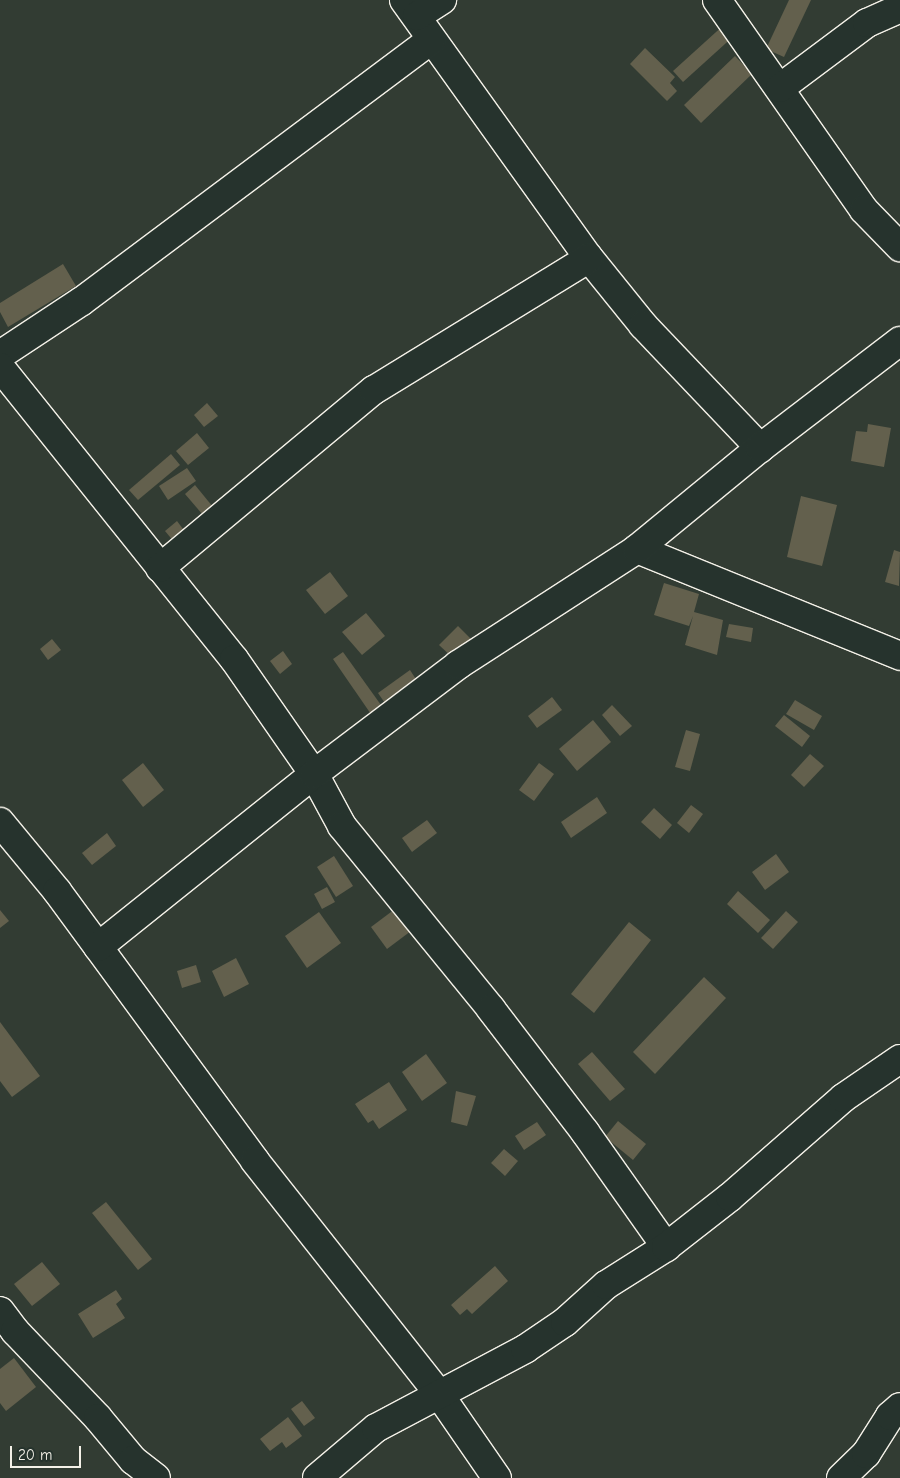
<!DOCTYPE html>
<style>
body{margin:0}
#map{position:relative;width:900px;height:1478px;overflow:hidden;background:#323c33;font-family:"Comic Neue",sans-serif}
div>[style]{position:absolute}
.building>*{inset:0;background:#63604d}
.roads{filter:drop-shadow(1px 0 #f4f1e8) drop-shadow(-1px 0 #f4f1e8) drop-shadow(0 1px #f4f1e8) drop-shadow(0 -1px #f4f1e8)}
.minor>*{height:28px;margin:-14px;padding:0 14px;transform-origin:14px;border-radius:14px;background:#26332d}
span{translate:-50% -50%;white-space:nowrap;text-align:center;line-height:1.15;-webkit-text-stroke:4.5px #26332d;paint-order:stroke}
.scale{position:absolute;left:10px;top:1446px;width:71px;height:22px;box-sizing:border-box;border:2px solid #f4f1e8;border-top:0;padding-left:6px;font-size:15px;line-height:18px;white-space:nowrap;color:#f4f1e8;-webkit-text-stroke:4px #26332d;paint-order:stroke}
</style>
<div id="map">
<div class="building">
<i style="clip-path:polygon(789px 0,811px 0,784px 57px,766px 49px)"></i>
<i style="clip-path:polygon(726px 23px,736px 34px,683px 82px,673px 71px)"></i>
<i style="clip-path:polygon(645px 48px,675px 77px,670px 83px,677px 91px,667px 101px,630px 64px)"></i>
<i style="clip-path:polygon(735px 56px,752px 74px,701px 123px,684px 105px)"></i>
<i style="clip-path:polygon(63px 264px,76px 286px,8px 327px,0 312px,0 303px)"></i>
<i style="clip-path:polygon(207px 403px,218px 416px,204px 427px,194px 415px)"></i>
<i style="clip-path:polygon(868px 424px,891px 428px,884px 467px,851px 461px,856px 431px,867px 432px)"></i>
<i style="clip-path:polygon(197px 433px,209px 448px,188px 465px,176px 451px)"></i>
<i style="clip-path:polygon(171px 454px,180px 465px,138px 500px,129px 490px)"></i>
<i style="clip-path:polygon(187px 468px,196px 481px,168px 500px,159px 486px)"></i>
<i style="clip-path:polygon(195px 485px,213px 507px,203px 515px,185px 494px)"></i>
<i style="clip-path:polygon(801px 496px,837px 505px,822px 566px,787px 557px)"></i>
<i style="clip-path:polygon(177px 521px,186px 533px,175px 543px,165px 531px)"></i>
<i style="clip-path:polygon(894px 550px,900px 552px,899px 586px,885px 582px)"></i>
<i style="clip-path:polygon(330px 572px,348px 596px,325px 614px,306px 590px)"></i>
<i style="clip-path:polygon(664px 583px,699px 594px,694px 612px,723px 620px,717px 655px,685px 645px,693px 616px,689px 626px,654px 615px)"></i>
<i style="clip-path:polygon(366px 613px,385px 636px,362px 655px,342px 632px)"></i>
<i style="clip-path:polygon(729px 624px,753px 628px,751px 642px,726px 637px)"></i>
<i style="clip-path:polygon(458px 626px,473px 641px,454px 659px,439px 645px)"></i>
<i style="clip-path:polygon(52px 639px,61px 650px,48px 660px,40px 649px)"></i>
<i style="clip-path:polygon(283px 651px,292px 664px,280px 674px,270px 661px)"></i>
<i style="clip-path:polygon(343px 652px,386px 712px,375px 720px,333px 659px)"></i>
<i style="clip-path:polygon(410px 670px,421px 687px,389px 709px,378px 693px)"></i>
<i style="clip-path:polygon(552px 697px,562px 710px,537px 728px,528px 716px)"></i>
<i style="clip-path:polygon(795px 700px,822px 716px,814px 730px,786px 714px)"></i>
<i style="clip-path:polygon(612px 705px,632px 726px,620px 736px,602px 715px)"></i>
<i style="clip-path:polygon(784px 715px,810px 736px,802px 747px,775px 726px)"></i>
<i style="clip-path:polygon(593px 720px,611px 742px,577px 771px,559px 749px)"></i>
<i style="clip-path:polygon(686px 730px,700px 734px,690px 771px,675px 767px)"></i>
<i style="clip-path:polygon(810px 754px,824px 766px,804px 787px,791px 775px)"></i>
<i style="clip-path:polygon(143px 763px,164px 790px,143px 807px,122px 780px)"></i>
<i style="clip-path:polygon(539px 763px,554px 774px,534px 801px,519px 790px)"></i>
<i style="clip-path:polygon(597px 797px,607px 813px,571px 838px,561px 822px)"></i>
<i style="clip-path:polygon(691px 805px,703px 814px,689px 833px,677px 823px)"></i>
<i style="clip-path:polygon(654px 808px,672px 825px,660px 839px,641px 822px)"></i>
<i style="clip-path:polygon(427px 820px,437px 833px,412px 852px,402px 838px)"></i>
<i style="clip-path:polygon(107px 833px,116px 846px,92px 865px,82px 853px)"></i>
<i style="clip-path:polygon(776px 854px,789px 872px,765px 890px,752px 872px)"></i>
<i style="clip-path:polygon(334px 856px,353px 886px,336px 897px,317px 867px)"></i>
<i style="clip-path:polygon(327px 887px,335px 902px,322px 909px,314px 894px)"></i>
<i style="clip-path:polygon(738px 891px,770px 920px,758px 933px,727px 904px)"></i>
<i style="clip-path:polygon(395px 909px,411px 931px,387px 949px,371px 927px)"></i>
<i style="clip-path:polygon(0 910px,9px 921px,0 928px)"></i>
<i style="clip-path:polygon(786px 911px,798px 922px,773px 949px,761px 938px)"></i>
<i style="clip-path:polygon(319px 912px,341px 943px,307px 968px,285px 936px)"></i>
<i style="clip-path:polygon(629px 922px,651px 940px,594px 1013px,571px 994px)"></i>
<i style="clip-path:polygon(236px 958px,249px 984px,224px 997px,212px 971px)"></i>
<i style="clip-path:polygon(196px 965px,201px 982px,182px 988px,177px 971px)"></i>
<i style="clip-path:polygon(704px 977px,726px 998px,655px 1074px,633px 1052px)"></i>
<i style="clip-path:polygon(0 1022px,40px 1076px,12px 1097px,0 1081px)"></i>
<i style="clip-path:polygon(592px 1052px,625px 1089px,610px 1101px,578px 1064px)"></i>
<i style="clip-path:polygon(426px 1054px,447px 1083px,422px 1101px,402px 1072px)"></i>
<i style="clip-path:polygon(389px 1082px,407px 1110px,379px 1129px,373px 1120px,368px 1123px,355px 1104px)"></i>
<i style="clip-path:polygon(456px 1091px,476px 1096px,467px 1126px,451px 1122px)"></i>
<i style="clip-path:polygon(618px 1121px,646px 1144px,633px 1160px,605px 1137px)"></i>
<i style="clip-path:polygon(537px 1122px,546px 1135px,524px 1150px,515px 1136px)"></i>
<i style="clip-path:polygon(504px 1149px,518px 1161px,505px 1176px,491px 1163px)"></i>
<i style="clip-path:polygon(106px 1202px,152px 1259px,138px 1270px,92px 1213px)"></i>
<i style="clip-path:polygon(42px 1262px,60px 1284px,32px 1306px,14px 1284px)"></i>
<i style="clip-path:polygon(495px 1266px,508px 1281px,472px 1314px,467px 1309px,460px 1315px,451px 1305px)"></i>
<i style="clip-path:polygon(116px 1290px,122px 1299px,116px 1304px,125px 1318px,93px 1338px,78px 1314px)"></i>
<i style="clip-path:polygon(14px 1358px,36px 1387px,6px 1411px,0 1403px,0 1369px)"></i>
<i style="clip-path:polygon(302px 1401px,315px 1418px,304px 1426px,291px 1409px)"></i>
<i style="clip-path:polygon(288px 1417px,302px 1436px,286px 1448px,282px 1442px,270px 1451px,260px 1439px)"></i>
</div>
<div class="roads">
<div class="minor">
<i style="left:404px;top:0;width:317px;rotate:54.4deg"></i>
<i style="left:589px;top:258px;width:86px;rotate:51.1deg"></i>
<i style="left:643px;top:325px;width:170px;rotate:46.4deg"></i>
<i style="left:717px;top:0;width:256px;rotate:55deg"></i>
<i style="left:864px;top:210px;width:52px;rotate:45.8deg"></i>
<i style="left:417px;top:16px;width:30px;rotate:-33deg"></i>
<i style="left:780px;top:88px;width:109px;rotate:-36.8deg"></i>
<i style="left:867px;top:23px;width:36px;rotate:-24deg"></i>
<i style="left:0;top:355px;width:98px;rotate:-33.4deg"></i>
<i style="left:82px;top:301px;width:436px;rotate:-36.8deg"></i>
<i style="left:0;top:367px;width:374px;rotate:51.3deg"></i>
<i style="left:234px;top:659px;width:140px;rotate:55.2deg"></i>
<i style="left:314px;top:774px;width:59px;rotate:61.7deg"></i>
<i style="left:342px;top:826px;width:236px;rotate:50.8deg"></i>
<i style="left:491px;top:1009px;width:155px;rotate:52.6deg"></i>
<i style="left:585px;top:1132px;width:141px;rotate:54.8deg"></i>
<i style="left:637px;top:549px;width:284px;rotate:22.1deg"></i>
<i style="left:160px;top:568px;width:278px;rotate:-39.8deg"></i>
<i style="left:374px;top:390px;width:252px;rotate:-31.5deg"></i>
<i style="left:0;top:822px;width:89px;rotate:50.4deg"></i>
<i style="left:57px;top:891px;width:335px;rotate:53.7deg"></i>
<i style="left:255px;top:1161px;width:297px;rotate:51.7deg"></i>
<i style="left:439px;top:1394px;width:102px;rotate:55.4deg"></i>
<i style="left:98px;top:947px;width:277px;rotate:-38.7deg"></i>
<i style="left:314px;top:774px;width:181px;rotate:-37.1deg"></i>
<i style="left:458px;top:665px;width:213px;rotate:-32.9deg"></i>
<i style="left:637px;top:549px;width:159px;rotate:-39.4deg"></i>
<i style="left:760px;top:448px;width:176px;rotate:-37.4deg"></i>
<i style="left:0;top:1311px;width:25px;rotate:53deg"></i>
<i style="left:15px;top:1331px;width:120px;rotate:46.3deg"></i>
<i style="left:98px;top:1418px;width:55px;rotate:50.2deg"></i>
<i style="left:133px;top:1460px;width:29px;rotate:38deg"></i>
<i style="left:317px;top:1478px;width:77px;rotate:-40.3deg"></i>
<i style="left:376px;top:1428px;width:169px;rotate:-27.9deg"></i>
<i style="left:525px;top:1349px;width:48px;rotate:-34deg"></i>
<i style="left:565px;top:1322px;width:55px;rotate:-42.1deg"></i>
<i style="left:606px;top:1285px;width:71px;rotate:-32.3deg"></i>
<i style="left:666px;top:1247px;width:81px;rotate:-38deg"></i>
<i style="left:730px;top:1197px;width:150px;rotate:-41.2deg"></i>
<i style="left:843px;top:1098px;width:69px;rotate:-34.4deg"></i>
<i style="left:841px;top:1478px;width:35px;rotate:-44deg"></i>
<i style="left:866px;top:1454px;width:45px;rotate:-57.7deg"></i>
<i style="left:890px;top:1416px;width:13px;rotate:-42deg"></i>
</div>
</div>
<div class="scale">20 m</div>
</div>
